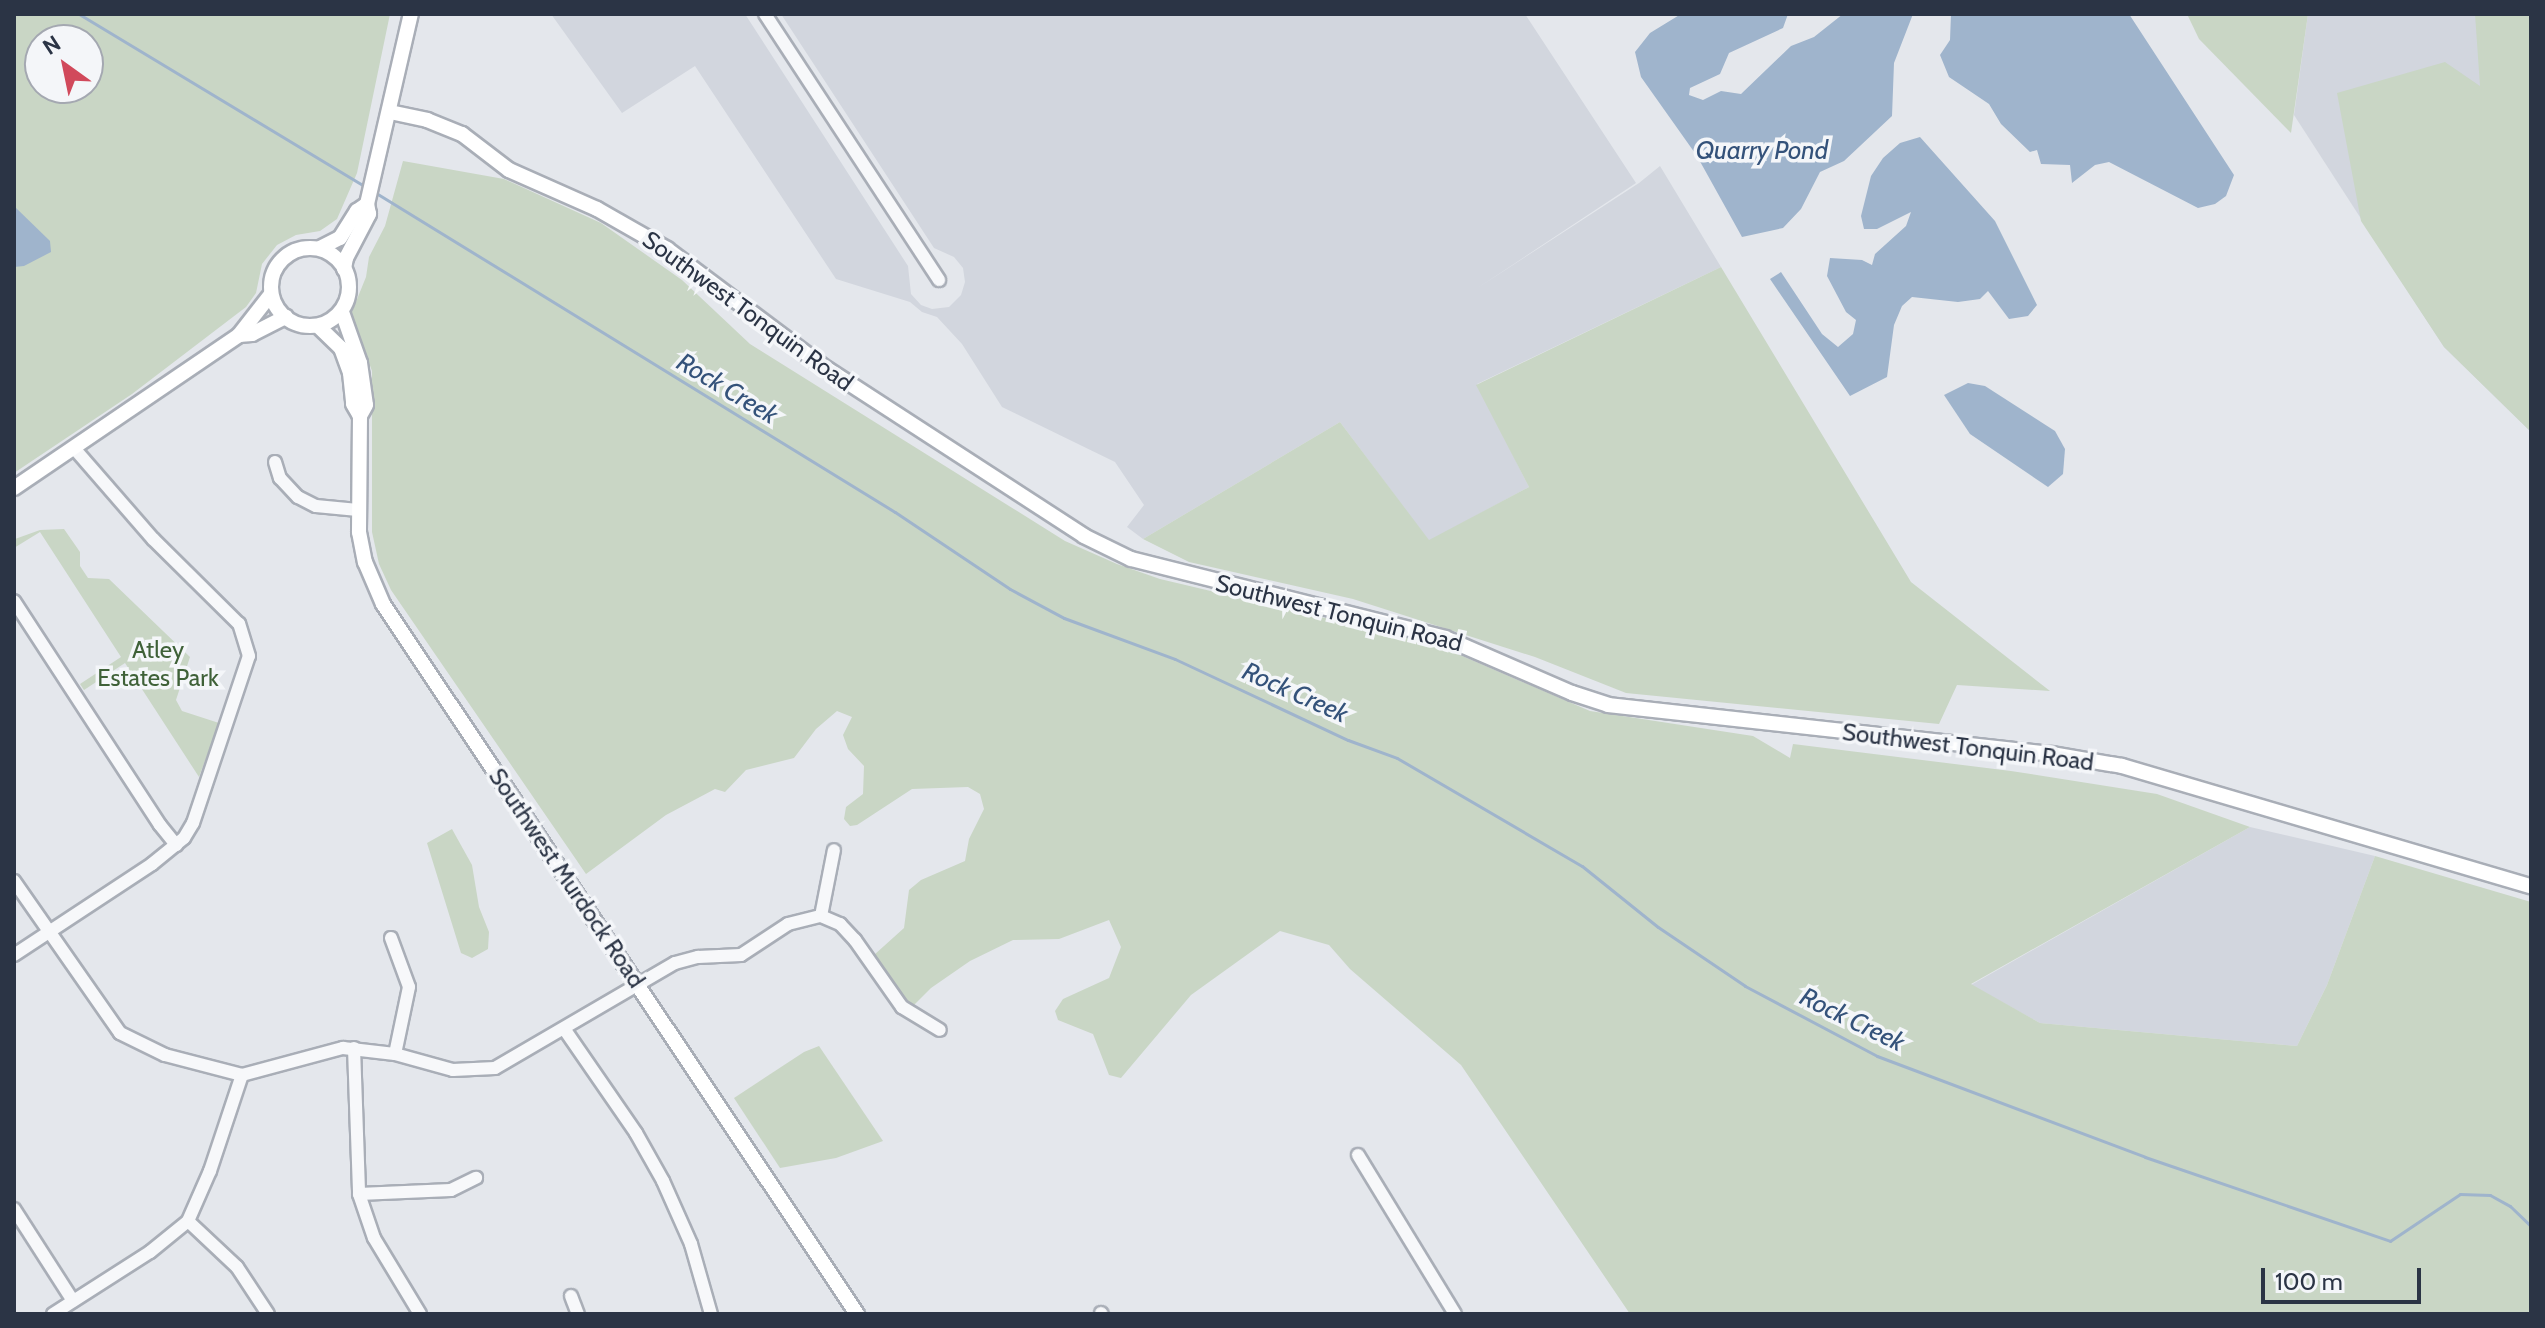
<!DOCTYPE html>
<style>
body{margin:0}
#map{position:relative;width:2545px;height:1328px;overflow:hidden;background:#e4e7ec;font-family:Cabin,sans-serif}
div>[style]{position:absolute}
.built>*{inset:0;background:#d2d6de}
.green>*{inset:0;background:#c9d6c5}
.water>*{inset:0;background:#9fb4cc}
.stream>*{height:3px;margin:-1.5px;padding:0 1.5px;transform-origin:1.5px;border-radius:1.5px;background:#9fb4cc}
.roads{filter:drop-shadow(2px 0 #a9aeb7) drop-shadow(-2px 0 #a9aeb7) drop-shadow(0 2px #a9aeb7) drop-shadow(0 -2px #a9aeb7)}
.minor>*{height:12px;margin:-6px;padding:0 6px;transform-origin:6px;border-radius:6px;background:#f7f8fa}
.major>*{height:14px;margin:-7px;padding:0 7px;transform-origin:7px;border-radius:7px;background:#fff}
.major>.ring{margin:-7px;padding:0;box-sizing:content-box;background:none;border:14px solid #fff;border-radius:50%}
span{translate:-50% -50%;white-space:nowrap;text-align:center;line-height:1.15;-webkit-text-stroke:7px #f4f6f9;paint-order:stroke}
.street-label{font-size:24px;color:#2b3445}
.park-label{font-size:24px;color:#3f6138}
.water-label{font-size:26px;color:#34527a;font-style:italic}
.frame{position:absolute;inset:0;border:16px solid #2b3445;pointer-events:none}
.north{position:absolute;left:24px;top:24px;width:80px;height:80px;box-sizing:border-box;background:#f4f6f9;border:2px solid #a4a8b1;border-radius:50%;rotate:327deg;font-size:22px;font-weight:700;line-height:32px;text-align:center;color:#2b3445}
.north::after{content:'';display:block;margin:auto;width:28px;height:36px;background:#d1495b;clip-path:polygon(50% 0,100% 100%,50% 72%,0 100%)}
.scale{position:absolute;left:2261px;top:1268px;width:160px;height:36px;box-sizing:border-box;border:4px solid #2b3445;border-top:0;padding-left:10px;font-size:24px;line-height:28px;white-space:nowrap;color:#2b3445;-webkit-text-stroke:6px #f4f6f9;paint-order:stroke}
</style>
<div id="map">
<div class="built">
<i style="clip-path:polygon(551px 14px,745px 14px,908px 266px,911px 294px,921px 305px,932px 309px,949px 307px,961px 295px,965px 282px,963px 268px,954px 257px,934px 248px,781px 14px,1525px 14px,1636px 183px,1476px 289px,1639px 183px,1660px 166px,1721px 267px,1477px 384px,1529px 487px,1429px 541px,1340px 422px,1143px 539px,1127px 527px,1144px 505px,1115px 462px,1002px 407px,962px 344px,937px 317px,922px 312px,910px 302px,836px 279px,695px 66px,622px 113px)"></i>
<i style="clip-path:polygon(2308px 14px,2531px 14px,2531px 432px,2444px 347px,2294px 115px)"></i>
<i style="clip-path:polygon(2250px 827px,2375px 856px,2327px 985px,2297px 1046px,2040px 1023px,1971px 985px)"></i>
</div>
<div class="green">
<i style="clip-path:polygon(evenodd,14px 14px,390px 14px,357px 173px,337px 219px,320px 231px,296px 235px,277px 245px,262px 264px,256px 293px,246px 307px,132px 394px,14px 473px,14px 14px,40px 40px,88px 40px,88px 88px,40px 88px,40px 40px)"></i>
<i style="clip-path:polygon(2187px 14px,2308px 14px,2291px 133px,2199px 39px)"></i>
<i style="clip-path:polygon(2475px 14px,2531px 14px,2531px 432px,2444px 347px,2361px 221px,2337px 93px,2445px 62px,2480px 86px)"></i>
<i style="clip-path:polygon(403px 161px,504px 179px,601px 223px,682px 280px,750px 344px,1065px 541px,1117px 564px,1160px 579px,1406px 637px,1460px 655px,1590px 711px,1753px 736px,1790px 758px,1793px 744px,2011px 771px,2157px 794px,2250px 827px,1971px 984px,2040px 1023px,2297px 1046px,2327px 985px,2375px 856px,2531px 902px,2531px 1314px,1630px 1314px,1461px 1065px,1350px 969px,1329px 945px,1280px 931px,1191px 995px,1121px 1078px,1109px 1075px,1093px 1034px,1058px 1020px,1055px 1011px,1063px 999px,1109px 978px,1121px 947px,1109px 920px,1059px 939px,1013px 940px,970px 961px,931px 988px,914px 1005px,906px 1000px,874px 955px,904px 928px,909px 890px,921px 880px,965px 861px,969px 839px,984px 809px,980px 794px,968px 787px,912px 789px,857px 825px,850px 826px,844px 819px,846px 807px,863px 794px,864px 766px,848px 749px,843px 735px,852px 717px,837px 711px,816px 729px,794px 758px,746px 770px,725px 792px,715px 789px,666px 815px,586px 874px,391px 590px,379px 564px,372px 532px,372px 371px,351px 314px,366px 277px,369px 257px,385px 226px)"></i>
<i style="clip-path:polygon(1721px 267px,1911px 582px,2050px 691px,1957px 685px,1939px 724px,1626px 693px,1535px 657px,1353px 599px,1189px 562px,1143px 539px,1340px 422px,1429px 540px,1529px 487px,1476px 385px)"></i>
<i style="clip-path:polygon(64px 529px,80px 552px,80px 566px,88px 578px,109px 579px,190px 657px,176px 700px,182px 711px,219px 723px,199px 777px,125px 663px,84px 690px,80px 684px,121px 657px,40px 532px,14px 548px,15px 539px,40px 530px)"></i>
<i style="clip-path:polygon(452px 829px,472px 865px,479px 907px,489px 932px,488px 949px,472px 958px,461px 953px,427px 843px)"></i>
<i style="clip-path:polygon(819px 1046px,883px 1141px,836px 1158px,780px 1168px,734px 1098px,804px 1052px)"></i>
</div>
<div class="water">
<i style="clip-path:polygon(1681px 14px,1788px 14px,1783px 28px,1729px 53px,1720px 74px,1690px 88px,1689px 95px,1703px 100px,1721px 91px,1741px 94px,1791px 46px,1814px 37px,1843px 14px,1913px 14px,1894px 63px,1892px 116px,1844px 161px,1820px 172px,1801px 209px,1783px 228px,1742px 237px,1697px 156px,1641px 77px,1635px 52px,1650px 33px)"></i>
<i style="clip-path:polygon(1951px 14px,2129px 14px,2234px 175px,2226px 196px,2215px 204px,2198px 208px,2109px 162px,2095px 165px,2072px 183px,2070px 165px,2041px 164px,2037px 150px,2030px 152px,2001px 124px,1989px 104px,1949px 77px,1940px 55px,1950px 40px)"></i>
<i style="clip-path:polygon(1920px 137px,1995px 221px,2037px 305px,2028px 316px,2009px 319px,1988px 291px,1980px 299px,1958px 302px,1912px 297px,1902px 306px,1894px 325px,1887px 377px,1850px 396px,1770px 279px,1781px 272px,1822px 334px,1838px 347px,1853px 334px,1856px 320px,1846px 312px,1827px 276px,1830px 258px,1862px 260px,1872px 265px,1875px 254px,1906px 226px,1911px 212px,1877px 229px,1864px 229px,1861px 216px,1871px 176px,1883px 158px,1900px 143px)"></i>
<i style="clip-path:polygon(14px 206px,50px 241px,51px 252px,24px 266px,14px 267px)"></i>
<i style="clip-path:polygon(1968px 383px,1985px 386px,2055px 431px,2065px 449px,2063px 474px,2048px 487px,1970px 434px,1944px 395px)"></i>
</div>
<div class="stream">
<i style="left:79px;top:14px;width:335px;rotate:31.1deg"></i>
<i style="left:376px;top:193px;width:609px;rotate:31.58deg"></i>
<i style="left:895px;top:512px;width:138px;rotate:33.8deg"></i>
<i style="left:1010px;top:589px;width:61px;rotate:28.2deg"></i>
<i style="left:1064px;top:618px;width:118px;rotate:20.3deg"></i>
<i style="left:1175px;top:659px;width:191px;rotate:25.1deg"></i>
<i style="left:1348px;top:740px;width:52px;rotate:20.2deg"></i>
<i style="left:1397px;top:758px;width:214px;rotate:30.3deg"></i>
<i style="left:1582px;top:866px;width:97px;rotate:38.8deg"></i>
<i style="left:1658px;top:927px;width:105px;rotate:34.1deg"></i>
<i style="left:1745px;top:986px;width:149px;rotate:27.9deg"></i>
<i style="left:1877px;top:1056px;width:286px;rotate:20.6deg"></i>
<i style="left:2145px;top:1157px;width:259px;rotate:18.9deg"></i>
<i style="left:2390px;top:1241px;width:84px;rotate:-33.9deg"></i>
<i style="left:2460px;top:1194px;width:30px;rotate:2deg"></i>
<i style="left:2490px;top:1195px;width:23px;rotate:29deg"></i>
<i style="left:2510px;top:1206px;width:29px;rotate:44deg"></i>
</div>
<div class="roads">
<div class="minor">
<i style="left:765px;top:14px;width:318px;rotate:56.8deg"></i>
<i style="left:275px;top:462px;width:17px;rotate:73deg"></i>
<i style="left:280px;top:478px;width:26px;rotate:47deg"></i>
<i style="left:298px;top:497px;width:20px;rotate:27deg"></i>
<i style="left:316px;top:506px;width:42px;rotate:5.4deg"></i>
<i style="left:14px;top:601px;width:267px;rotate:56.9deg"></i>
<i style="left:160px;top:825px;width:26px;rotate:51deg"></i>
<i style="left:14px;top:881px;width:185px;rotate:55.1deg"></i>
<i style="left:120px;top:1033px;width:50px;rotate:26.1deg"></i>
<i style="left:165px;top:1055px;width:80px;rotate:14.6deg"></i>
<i style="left:821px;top:916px;width:67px;rotate:-78.9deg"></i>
<i style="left:391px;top:938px;width:52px;rotate:69.8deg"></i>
<i style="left:409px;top:987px;width:68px;rotate:101.8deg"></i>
<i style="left:14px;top:955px;width:165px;rotate:-33.4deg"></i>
<i style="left:152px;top:864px;width:41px;rotate:-39.1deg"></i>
<i style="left:184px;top:838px;width:17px;rotate:-59deg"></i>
<i style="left:193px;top:823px;width:176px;rotate:-71.5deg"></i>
<i style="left:249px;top:656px;width:34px;rotate:-107deg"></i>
<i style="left:239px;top:624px;width:121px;rotate:-135.3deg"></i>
<i style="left:153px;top:539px;width:121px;rotate:-131deg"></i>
<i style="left:565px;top:1030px;width:125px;rotate:55.4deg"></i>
<i style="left:636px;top:1133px;width:55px;rotate:60.6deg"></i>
<i style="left:663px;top:1181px;width:69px;rotate:66deg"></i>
<i style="left:691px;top:1244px;width:73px;rotate:74.1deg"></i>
<i style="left:354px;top:1048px;width:146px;rotate:88deg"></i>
<i style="left:359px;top:1194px;width:46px;rotate:71.2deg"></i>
<i style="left:374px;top:1238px;width:89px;rotate:58.8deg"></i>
<i style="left:1358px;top:1155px;width:186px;rotate:58.6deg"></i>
<i style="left:359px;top:1194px;width:92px;rotate:-2.5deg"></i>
<i style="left:451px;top:1190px;width:28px;rotate:-26deg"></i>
<i style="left:14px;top:1209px;width:109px;rotate:57.3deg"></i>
<i style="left:188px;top:1221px;width:67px;rotate:43.2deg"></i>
<i style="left:237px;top:1267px;width:56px;rotate:56.6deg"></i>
<i style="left:571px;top:1296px;width:19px;rotate:69deg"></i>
<i style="left:1101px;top:1313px;width:1px;rotate:45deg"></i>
<i style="left:53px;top:1314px;width:115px;rotate:-32.6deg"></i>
<i style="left:150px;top:1252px;width:49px;rotate:-39.2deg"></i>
<i style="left:188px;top:1221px;width:55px;rotate:-66.3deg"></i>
<i style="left:210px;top:1171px;width:101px;rotate:-71.6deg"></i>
<i style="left:242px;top:1075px;width:105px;rotate:-15deg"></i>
<i style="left:343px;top:1048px;width:52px;rotate:6.6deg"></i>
<i style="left:395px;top:1054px;width:60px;rotate:15.4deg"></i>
<i style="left:453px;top:1070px;width:42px;rotate:-2.7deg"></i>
<i style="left:495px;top:1068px;width:208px;rotate:-30.3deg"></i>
<i style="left:675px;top:963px;width:24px;rotate:-15deg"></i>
<i style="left:698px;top:957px;width:43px;rotate:-2.7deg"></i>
<i style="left:741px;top:955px;width:56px;rotate:-33.4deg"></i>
<i style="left:788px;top:924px;width:34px;rotate:-14deg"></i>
<i style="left:821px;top:916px;width:21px;rotate:23deg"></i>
<i style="left:840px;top:924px;width:22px;rotate:47deg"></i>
<i style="left:855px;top:940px;width:82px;rotate:55deg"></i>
<i style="left:902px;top:1007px;width:44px;rotate:31.2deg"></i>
</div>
<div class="major">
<i style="left:390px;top:112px;width:38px;rotate:12deg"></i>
<i style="left:427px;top:120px;width:38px;rotate:22deg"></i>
<i style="left:462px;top:134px;width:59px;rotate:37.5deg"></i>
<i style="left:509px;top:170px;width:96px;rotate:23.9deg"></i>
<i style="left:597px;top:209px;width:81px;rotate:29.7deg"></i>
<i style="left:667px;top:249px;width:200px;rotate:36.9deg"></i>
<i style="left:827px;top:369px;width:306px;rotate:33deg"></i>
<i style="left:1084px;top:536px;width:52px;rotate:26.1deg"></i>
<i style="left:1131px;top:559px;width:324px;rotate:14.1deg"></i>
<i style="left:1445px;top:638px;width:138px;rotate:23.4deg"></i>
<i style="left:1572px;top:693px;width:38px;rotate:18deg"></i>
<i style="left:1608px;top:705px;width:441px;rotate:6.3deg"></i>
<i style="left:2046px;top:753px;width:77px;rotate:9.7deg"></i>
<i style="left:2122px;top:766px;width:426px;rotate:16.4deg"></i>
<i class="ring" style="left:271px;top:248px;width:64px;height:64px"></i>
<i style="left:320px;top:248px;width:22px;rotate:-27deg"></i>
<i style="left:340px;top:238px;width:32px;rotate:-58deg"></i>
<i style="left:357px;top:211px;width:12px;rotate:-35deg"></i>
<i style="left:344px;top:269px;width:11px;rotate:-80deg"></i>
<i style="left:346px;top:258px;width:50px;rotate:-62.4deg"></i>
<i style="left:369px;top:214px;width:10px;rotate:-101deg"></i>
<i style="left:367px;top:204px;width:195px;rotate:-77deg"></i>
<i style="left:342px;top:312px;width:54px;rotate:70.6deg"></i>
<i style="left:360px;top:363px;width:42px;rotate:81.9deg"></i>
<i style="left:366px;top:405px;width:13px;rotate:119deg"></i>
<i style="left:360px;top:416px;width:116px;rotate:90.5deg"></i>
<i style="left:359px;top:532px;width:31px;rotate:79deg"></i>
<i style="left:365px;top:562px;width:46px;rotate:66.8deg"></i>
<i style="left:383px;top:604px;width:854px;rotate:56.27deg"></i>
<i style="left:318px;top:326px;width:32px;rotate:44deg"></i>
<i style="left:341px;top:348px;width:27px;rotate:70deg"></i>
<i style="left:350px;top:373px;width:31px;rotate:84deg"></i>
<i style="left:353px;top:404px;width:14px;rotate:60deg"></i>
<i style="left:239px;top:335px;width:13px;rotate:-4deg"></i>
<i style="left:252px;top:334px;width:38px;rotate:-27deg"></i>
<i style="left:14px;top:488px;width:272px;rotate:-34.2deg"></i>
<i style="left:239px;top:335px;width:52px;rotate:-52deg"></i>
</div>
</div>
<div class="street-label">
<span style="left:748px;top:311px;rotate:36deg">Southwest Tonquin Road</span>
<span style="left:1339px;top:613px;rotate:14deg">Southwest Tonquin Road</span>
<span style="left:1968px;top:747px;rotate:7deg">Southwest Tonquin Road</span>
<span style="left:567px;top:878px;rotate:56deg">Southwest Murdock Road</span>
</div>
<div class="park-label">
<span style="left:158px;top:664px">Atley<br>Estates Park</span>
</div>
<div class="water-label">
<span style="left:1762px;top:151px">Quarry Pond</span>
<span style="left:727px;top:389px;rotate:31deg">Rock Creek</span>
<span style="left:1295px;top:693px;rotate:24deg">Rock Creek</span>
<span style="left:1852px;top:1020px;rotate:26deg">Rock Creek</span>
</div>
<div class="frame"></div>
<div class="north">N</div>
<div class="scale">100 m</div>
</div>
